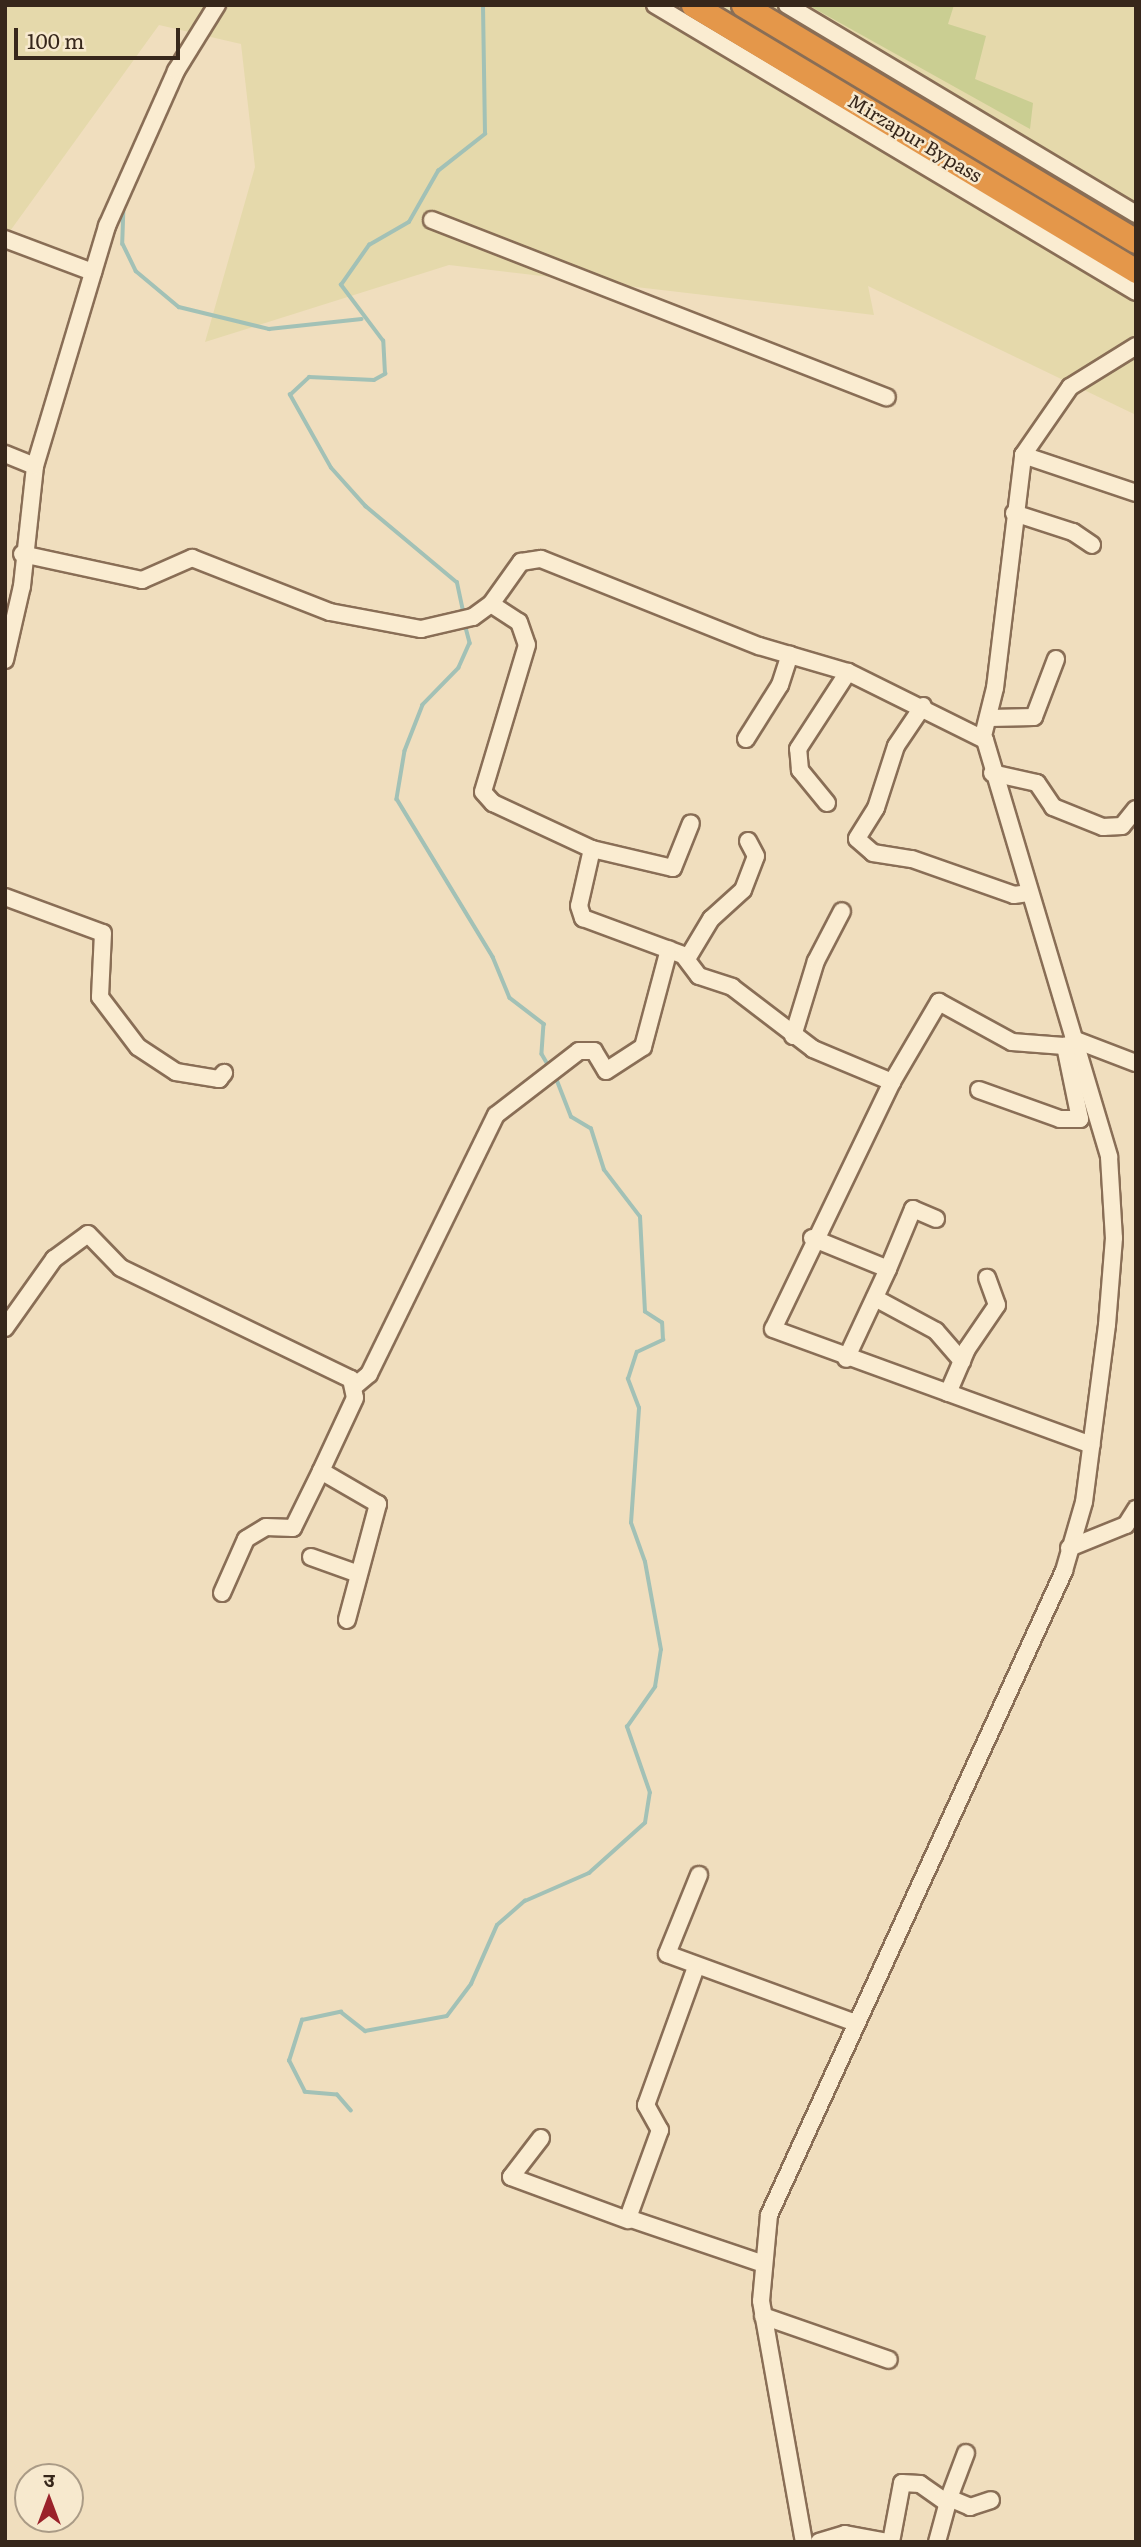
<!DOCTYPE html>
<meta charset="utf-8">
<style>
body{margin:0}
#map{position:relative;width:1141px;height:2547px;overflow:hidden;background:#f0debe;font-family:Literata,"Noto Sans Devanagari",serif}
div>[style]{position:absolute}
.farmland>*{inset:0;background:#e5d9ab}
.green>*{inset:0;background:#cace92}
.stream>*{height:3.5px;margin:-1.75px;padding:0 1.75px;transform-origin:1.75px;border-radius:1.75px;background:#a2c1b6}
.roads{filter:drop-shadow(2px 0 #896e56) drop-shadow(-2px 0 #896e56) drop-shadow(0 2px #896e56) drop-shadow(0 -2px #896e56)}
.minor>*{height:16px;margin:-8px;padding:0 8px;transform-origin:8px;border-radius:8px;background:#faecd1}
.highway>*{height:23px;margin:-11.5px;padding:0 11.5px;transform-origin:11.5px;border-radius:11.5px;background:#e4974a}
span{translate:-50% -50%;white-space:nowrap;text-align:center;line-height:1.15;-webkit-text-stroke:5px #f7e9ce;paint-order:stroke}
.street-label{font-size:19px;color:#37271b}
.frame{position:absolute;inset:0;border:7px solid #37271b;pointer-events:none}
.north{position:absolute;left:14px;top:2463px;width:70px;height:70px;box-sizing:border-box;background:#f7e9ce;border:2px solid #aa9b86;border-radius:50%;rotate:0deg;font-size:19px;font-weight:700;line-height:28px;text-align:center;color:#37271b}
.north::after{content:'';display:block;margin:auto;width:24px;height:32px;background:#9a232b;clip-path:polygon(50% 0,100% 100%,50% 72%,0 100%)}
.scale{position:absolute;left:14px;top:28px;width:166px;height:32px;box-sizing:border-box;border:4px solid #37271b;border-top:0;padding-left:9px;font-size:21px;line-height:24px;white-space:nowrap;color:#37271b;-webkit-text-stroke:5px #f7e9ce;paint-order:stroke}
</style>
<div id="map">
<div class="farmland">
<i style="clip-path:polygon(5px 5px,1136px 5px,1136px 415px,868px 286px,874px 315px,449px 265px,205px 342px,255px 167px,241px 44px,159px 25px,5px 238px)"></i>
</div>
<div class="green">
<i style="clip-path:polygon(808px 5px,954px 5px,948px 24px,986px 36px,975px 79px,1033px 103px,1030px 129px)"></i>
</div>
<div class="stream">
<i style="left:179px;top:82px;width:42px;rotate:-58.6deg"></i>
<i style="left:124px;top:206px;width:38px;rotate:92deg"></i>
<i style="left:123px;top:244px;width:30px;rotate:64deg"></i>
<i style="left:136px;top:271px;width:56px;rotate:39.9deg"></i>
<i style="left:179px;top:307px;width:93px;rotate:13.7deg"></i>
<i style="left:269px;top:329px;width:93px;rotate:-6.2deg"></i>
<i style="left:464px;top:616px;width:34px;rotate:-102deg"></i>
<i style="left:457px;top:583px;width:119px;rotate:-140.1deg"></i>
<i style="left:366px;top:507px;width:52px;rotate:-131.9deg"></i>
<i style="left:331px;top:468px;width:84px;rotate:-119.3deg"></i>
<i style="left:290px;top:395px;width:26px;rotate:-43deg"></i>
<i style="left:309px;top:377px;width:65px;rotate:2.6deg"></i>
<i style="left:374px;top:380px;width:13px;rotate:-29deg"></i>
<i style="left:385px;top:374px;width:33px;rotate:-93deg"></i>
<i style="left:383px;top:341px;width:70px;rotate:-126.9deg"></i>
<i style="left:341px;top:285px;width:49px;rotate:-55deg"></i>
<i style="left:369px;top:245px;width:46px;rotate:-29.9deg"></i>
<i style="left:409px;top:222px;width:59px;rotate:-60.4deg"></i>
<i style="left:438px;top:171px;width:60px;rotate:-38.2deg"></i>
<i style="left:485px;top:134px;width:129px;rotate:-90.9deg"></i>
<i style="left:465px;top:624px;width:20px;rotate:75deg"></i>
<i style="left:470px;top:643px;width:27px;rotate:114deg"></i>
<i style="left:459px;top:668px;width:52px;rotate:134.2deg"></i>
<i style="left:423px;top:705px;width:49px;rotate:111.4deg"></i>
<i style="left:405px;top:751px;width:49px;rotate:99.5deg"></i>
<i style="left:397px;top:799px;width:185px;rotate:58.7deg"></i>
<i style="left:493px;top:957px;width:44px;rotate:67.5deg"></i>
<i style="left:510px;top:998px;width:43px;rotate:37.4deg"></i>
<i style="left:544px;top:1024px;width:30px;rotate:94deg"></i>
<i style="left:542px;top:1054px;width:14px;rotate:60deg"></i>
<i style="left:351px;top:2111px;width:21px;rotate:-131deg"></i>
<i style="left:337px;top:2095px;width:32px;rotate:-175deg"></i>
<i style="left:305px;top:2092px;width:35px;rotate:-117deg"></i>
<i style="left:289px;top:2061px;width:43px;rotate:-72.4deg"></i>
<i style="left:302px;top:2020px;width:40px;rotate:-12deg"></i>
<i style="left:341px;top:2012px;width:31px;rotate:38deg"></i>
<i style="left:365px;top:2031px;width:83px;rotate:-10.4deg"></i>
<i style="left:447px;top:2016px;width:40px;rotate:-53deg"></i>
<i style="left:471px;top:1984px;width:64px;rotate:-66.2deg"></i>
<i style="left:497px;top:1925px;width:37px;rotate:-41deg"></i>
<i style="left:525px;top:1901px;width:70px;rotate:-23.6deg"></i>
<i style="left:589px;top:1873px;width:75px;rotate:-41.8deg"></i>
<i style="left:645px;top:1823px;width:30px;rotate:-81deg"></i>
<i style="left:650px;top:1793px;width:70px;rotate:-109.2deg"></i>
<i style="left:627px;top:1727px;width:49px;rotate:-55deg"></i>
<i style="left:655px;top:1687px;width:37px;rotate:-81deg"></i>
<i style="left:661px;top:1650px;width:89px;rotate:-100.3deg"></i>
<i style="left:645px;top:1562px;width:41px;rotate:-109.7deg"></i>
<i style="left:631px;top:1523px;width:115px;rotate:-86deg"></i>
<i style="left:639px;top:1408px;width:31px;rotate:-111deg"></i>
<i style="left:628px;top:1379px;width:28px;rotate:-72deg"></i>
<i style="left:637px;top:1352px;width:29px;rotate:-25deg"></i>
<i style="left:663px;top:1340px;width:17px;rotate:-93deg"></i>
<i style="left:662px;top:1323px;width:20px;rotate:-147deg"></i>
<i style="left:645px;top:1312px;width:95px;rotate:-93deg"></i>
<i style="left:640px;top:1217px;width:59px;rotate:-127.5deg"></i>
<i style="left:604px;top:1170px;width:43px;rotate:-107.6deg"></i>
<i style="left:591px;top:1129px;width:23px;rotate:-149deg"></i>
<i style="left:571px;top:1117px;width:44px;rotate:-111.3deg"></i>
</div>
<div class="roads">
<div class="minor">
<i style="left:655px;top:5px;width:560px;rotate:30.82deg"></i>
<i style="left:787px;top:5px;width:407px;rotate:30.9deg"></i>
<i style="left:432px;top:220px;width:488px;rotate:21.3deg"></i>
<i style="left:5px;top:239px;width:94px;rotate:20.6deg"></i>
<i style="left:5px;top:454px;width:32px;rotate:22deg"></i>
<i style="left:1023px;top:455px;width:119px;rotate:18.6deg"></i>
<i style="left:1014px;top:513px;width:62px;rotate:17.9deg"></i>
<i style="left:1073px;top:532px;width:23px;rotate:34deg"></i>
<i style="left:22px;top:554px;width:123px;rotate:12.2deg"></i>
<i style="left:142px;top:580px;width:55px;rotate:-23.7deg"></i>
<i style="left:192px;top:558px;width:148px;rotate:21.4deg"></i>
<i style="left:330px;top:612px;width:93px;rotate:10.6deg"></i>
<i style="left:421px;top:629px;width:53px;rotate:-13deg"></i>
<i style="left:473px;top:617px;width:22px;rotate:-36deg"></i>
<i style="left:491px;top:604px;width:52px;rotate:-54.5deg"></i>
<i style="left:521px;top:562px;width:20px;rotate:-9deg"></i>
<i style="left:541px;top:559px;width:235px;rotate:21.8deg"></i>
<i style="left:759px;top:646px;width:93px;rotate:16.3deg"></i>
<i style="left:848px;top:672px;width:153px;rotate:26.4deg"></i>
<i style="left:985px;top:740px;width:435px;rotate:73.4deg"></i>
<i style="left:1109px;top:1157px;width:81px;rotate:86.5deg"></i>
<i style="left:1114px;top:1238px;width:87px;rotate:94.6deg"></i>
<i style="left:1107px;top:1325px;width:178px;rotate:97.4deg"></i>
<i style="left:1084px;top:1502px;width:72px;rotate:106.2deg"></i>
<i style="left:1064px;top:1571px;width:708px;rotate:114.61deg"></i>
<i style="left:769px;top:2215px;width:86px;rotate:95.3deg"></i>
<i style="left:761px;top:2301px;width:245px;rotate:79.9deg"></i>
<i style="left:491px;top:604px;width:33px;rotate:33deg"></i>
<i style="left:519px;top:622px;width:24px;rotate:71deg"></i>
<i style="left:527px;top:645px;width:153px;rotate:106.7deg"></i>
<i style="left:483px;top:792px;width:15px;rotate:48deg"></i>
<i style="left:493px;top:803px;width:109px;rotate:24.9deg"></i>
<i style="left:592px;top:849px;width:58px;rotate:102.8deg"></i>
<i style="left:579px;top:906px;width:13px;rotate:72deg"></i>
<i style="left:583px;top:918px;width:107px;rotate:20.3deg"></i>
<i style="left:683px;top:955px;width:26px;rotate:53deg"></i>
<i style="left:699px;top:976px;width:35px;rotate:18deg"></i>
<i style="left:732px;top:987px;width:102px;rotate:37.4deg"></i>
<i style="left:813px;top:1049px;width:86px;rotate:22.7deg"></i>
<i style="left:892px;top:1082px;width:93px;rotate:-59.6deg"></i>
<i style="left:939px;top:1002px;width:83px;rotate:28.7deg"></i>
<i style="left:1012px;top:1042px;width:65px;rotate:4.4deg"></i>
<i style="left:5px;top:660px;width:76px;rotate:-77.1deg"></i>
<i style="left:22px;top:586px;width:121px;rotate:-83.8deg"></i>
<i style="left:35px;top:466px;width:251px;rotate:-73.3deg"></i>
<i style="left:107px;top:226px;width:170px;rotate:-66deg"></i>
<i style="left:176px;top:71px;width:78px;rotate:-58.2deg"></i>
<i style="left:923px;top:706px;width:48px;rotate:124deg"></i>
<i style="left:896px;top:746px;width:65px;rotate:107.9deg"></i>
<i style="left:876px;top:808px;width:36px;rotate:122deg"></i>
<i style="left:857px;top:839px;width:21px;rotate:41deg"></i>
<i style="left:873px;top:853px;width:39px;rotate:9deg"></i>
<i style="left:912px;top:859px;width:108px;rotate:19.4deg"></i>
<i style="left:1014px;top:895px;width:14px;rotate:-8deg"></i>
<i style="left:990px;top:718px;width:44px;rotate:-1.3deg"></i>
<i style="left:1034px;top:717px;width:62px;rotate:-69.2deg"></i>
<i style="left:983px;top:736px;width:49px;rotate:-76deg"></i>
<i style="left:995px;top:688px;width:235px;rotate:-83.1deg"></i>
<i style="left:1023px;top:455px;width:83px;rotate:-55.3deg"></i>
<i style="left:1070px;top:387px;width:78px;rotate:-31.8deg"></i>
<i style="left:746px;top:739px;width:64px;rotate:-57.8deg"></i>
<i style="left:780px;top:685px;width:32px;rotate:-72deg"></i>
<i style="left:992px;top:773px;width:46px;rotate:12.5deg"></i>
<i style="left:1037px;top:783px;width:29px;rotate:56deg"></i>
<i style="left:1053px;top:807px;width:54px;rotate:21.8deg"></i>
<i style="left:1103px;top:827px;width:19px;rotate:-3deg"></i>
<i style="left:1122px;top:826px;width:22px;rotate:-51deg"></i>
<i style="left:827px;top:803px;width:43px;rotate:-129.3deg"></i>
<i style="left:800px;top:770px;width:21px;rotate:-95deg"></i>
<i style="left:798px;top:749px;width:92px;rotate:-57deg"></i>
<i style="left:592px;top:849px;width:83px;rotate:13.2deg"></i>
<i style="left:673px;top:868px;width:48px;rotate:-68.2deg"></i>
<i style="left:5px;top:897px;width:104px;rotate:20.2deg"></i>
<i style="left:103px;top:933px;width:64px;rotate:92.7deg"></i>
<i style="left:100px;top:997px;width:63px;rotate:52.8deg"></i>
<i style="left:138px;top:1047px;width:45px;rotate:33.3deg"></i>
<i style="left:176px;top:1072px;width:44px;rotate:9.2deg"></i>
<i style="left:219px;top:1079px;width:8px;rotate:-50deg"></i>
<i style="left:687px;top:959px;width:47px;rotate:-59deg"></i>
<i style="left:711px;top:919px;width:43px;rotate:-42.2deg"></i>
<i style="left:743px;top:890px;width:36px;rotate:-69deg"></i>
<i style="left:756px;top:856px;width:17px;rotate:-118deg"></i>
<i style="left:793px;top:1036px;width:78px;rotate:-73deg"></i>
<i style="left:816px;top:961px;width:56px;rotate:-62.5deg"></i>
<i style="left:1073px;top:1039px;width:67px;rotate:20.9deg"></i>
<i style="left:892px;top:1082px;width:274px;rotate:115.7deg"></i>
<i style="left:773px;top:1329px;width:339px;rotate:20deg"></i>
<i style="left:979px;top:1090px;width:86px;rotate:19.7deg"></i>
<i style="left:1060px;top:1119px;width:20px"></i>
<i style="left:1080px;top:1119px;width:75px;rotate:-101.6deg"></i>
<i style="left:812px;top:1238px;width:82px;rotate:22.2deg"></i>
<i style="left:888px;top:1269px;width:99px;rotate:115deg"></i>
<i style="left:888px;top:1269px;width:65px;rotate:-67.4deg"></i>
<i style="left:913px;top:1209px;width:25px;rotate:23deg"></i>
<i style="left:875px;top:1298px;width:69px;rotate:28.4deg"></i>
<i style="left:936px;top:1331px;width:40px;rotate:49deg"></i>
<i style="left:5px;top:1328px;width:85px;rotate:-54.6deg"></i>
<i style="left:54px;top:1259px;width:42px;rotate:-36.3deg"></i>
<i style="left:88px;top:1234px;width:47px;rotate:45.9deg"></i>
<i style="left:121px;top:1268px;width:255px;rotate:25.8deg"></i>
<i style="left:351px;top:1379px;width:19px;rotate:78deg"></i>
<i style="left:355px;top:1398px;width:81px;rotate:115deg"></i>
<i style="left:321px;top:1471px;width:66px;rotate:30.1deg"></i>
<i style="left:378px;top:1504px;width:120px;rotate:105deg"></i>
<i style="left:356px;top:1385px;width:17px;rotate:-40deg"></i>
<i style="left:369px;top:1374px;width:288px;rotate:-63.9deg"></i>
<i style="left:496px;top:1115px;width:105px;rotate:-37.6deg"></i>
<i style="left:579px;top:1051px;width:15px"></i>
<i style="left:594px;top:1051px;width:23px;rotate:59deg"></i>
<i style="left:606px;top:1071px;width:44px;rotate:-33deg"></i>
<i style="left:643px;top:1047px;width:101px;rotate:-75.1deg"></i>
<i style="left:948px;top:1393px;width:48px;rotate:-66.6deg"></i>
<i style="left:967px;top:1349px;width:53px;rotate:-55.7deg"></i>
<i style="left:997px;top:1305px;width:29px;rotate:-110deg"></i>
<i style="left:1069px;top:1548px;width:61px;rotate:-22deg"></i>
<i style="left:1126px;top:1525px;width:19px;rotate:-58deg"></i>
<i style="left:311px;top:1557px;width:48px;rotate:19.6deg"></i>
<i style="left:222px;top:1593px;width:59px;rotate:-66deg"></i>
<i style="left:246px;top:1539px;width:23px;rotate:-31deg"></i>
<i style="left:266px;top:1527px;width:27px;rotate:2deg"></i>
<i style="left:293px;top:1528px;width:64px;rotate:-63.8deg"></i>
<i style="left:699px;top:1875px;width:85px;rotate:112.1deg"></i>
<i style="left:667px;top:1954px;width:198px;rotate:20.1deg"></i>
<i style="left:696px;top:1967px;width:147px;rotate:109.9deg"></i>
<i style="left:646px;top:2105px;width:29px;rotate:61deg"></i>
<i style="left:660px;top:2130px;width:94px;rotate:110deg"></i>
<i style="left:628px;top:2218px;width:140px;rotate:18.7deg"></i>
<i style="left:541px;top:2138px;width:49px;rotate:127.6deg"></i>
<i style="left:511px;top:2177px;width:125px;rotate:20.2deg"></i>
<i style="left:763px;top:2316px;width:133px;rotate:19.2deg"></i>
<i style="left:949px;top:2498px;width:48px;rotate:-69.3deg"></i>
<i style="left:819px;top:2542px;width:27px;rotate:-17deg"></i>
<i style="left:845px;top:2534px;width:44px;rotate:10.5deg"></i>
<i style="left:891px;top:2542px;width:60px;rotate:-79.4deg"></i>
<i style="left:902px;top:2483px;width:18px;rotate:3deg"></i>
<i style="left:920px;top:2484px;width:32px;rotate:35deg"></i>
<i style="left:937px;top:2542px;width:46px;rotate:-74.7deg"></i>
<i style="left:949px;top:2498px;width:23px;rotate:23deg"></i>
<i style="left:970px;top:2507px;width:22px;rotate:-18deg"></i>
</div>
<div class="highway">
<i style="left:693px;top:5px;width:517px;rotate:30.98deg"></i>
<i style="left:743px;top:5px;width:458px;rotate:31deg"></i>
</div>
</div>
<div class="street-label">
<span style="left:915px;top:138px;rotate:31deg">Mirzapur Bypass</span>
</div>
<div class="frame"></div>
<div class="north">उ</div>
<div class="scale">100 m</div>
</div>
